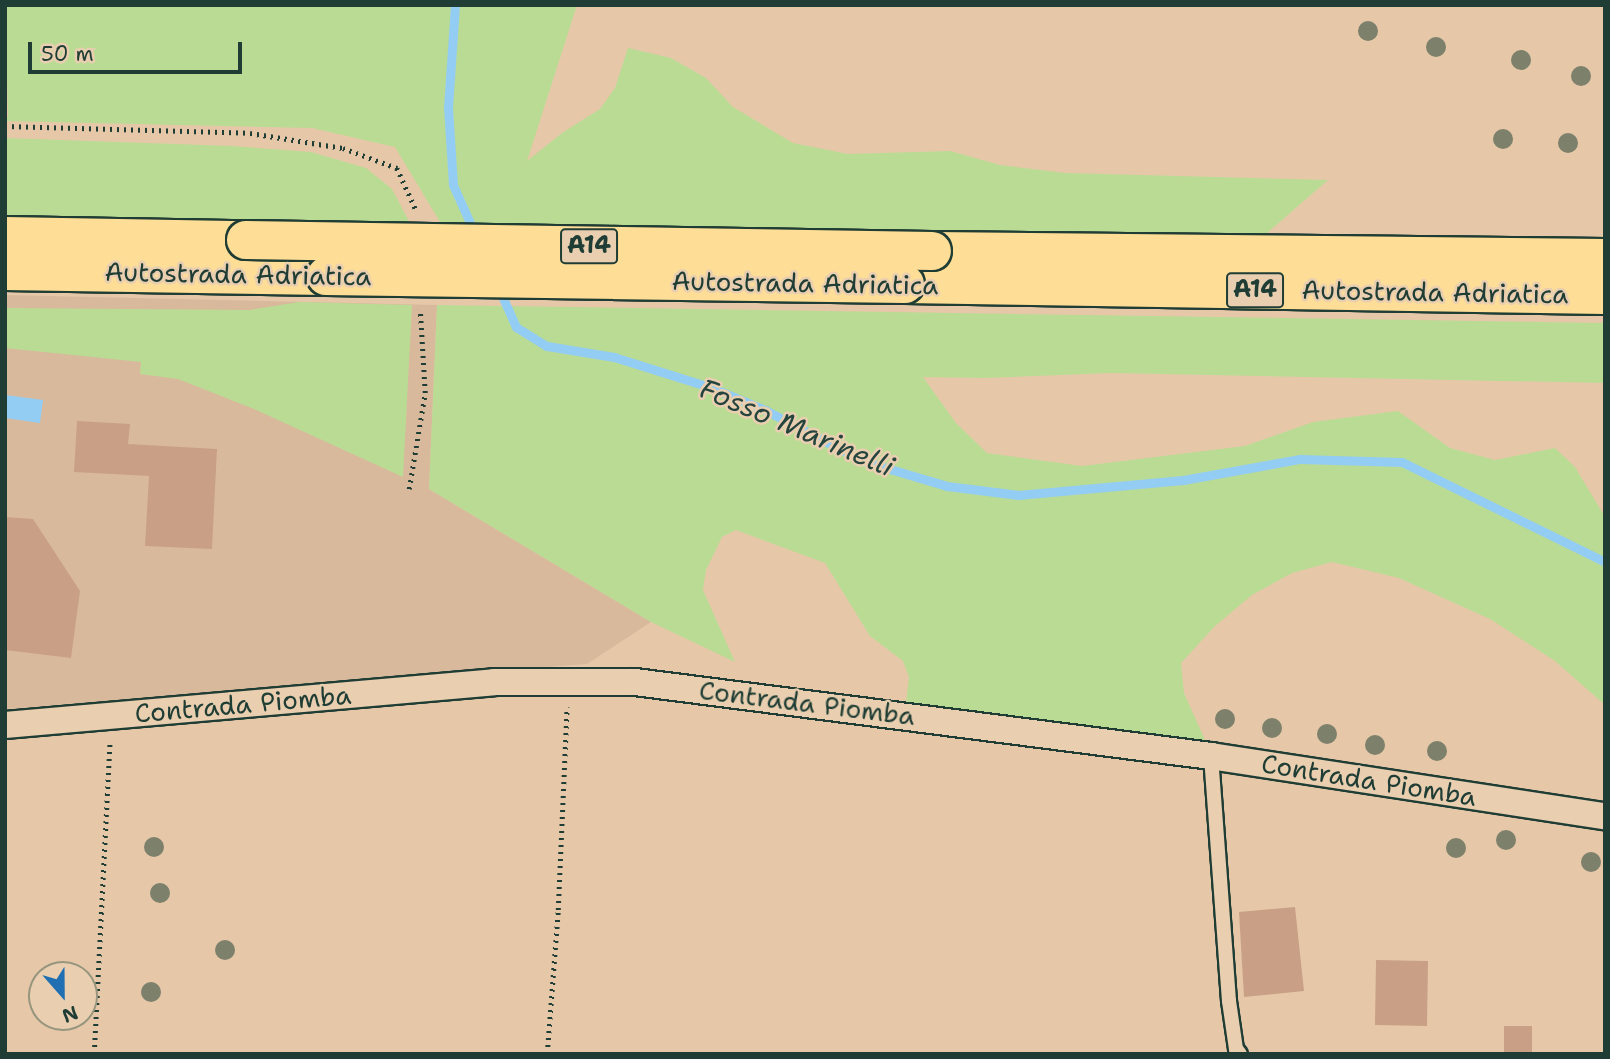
<!DOCTYPE html>
<style>
body{margin:0}
#map{position:relative;width:1610px;height:1059px;overflow:hidden;background:#e6c8a9;font-family:"Shantell Sans",sans-serif}
div>[style]{position:absolute}
.built>*{inset:0;background:#d9b99c}
.green>*{inset:0;background:#badb94}
.water>*{inset:0;background:#94cdf3}
.stream>*{height:9px;margin:-4.5px;padding:0 4.5px;transform-origin:4.5px;border-radius:4.5px;background:#94cdf3}
.building>*{inset:0;background:#c9a085}
.path>*{height:4.5px;margin-top:-2.25px;transform-origin:0;background:repeating-linear-gradient(90deg,#1f3d34 0 2px,transparent 0 7px)}
.roads{filter:drop-shadow(2px 0 #1f3d34) drop-shadow(-2px 0 #1f3d34) drop-shadow(0 2px #1f3d34) drop-shadow(0 -2px #1f3d34)}
.lane>*{height:14px;margin:-7px;padding:0 7px;transform-origin:7px;border-radius:7px;background:#e9cfb0}
.street>*{height:26px;margin:-13px;padding:0 13px;transform-origin:13px;border-radius:13px;background:#e9cfb0}
.highway>*{height:38px;margin:-19px;padding:0 19px;transform-origin:19px;border-radius:19px;background:#fede96}
.bridges{filter:drop-shadow(2px 0 #1f3d34) drop-shadow(-2px 0 #1f3d34) drop-shadow(0 2px #1f3d34) drop-shadow(0 -2px #1f3d34)}
.highway-bridge>*{height:38px;margin:-19px;padding:0 19px;transform-origin:19px;border-radius:19px;background:#fede96}
.trees>*{width:20px;height:20px;margin:-10px;border-radius:50%;background:#7d806b}
span{translate:-50% -50%;white-space:nowrap;text-align:center;line-height:1.15;-webkit-text-stroke:5px #e9cfb0;paint-order:stroke}
.shield-label span{padding:2px 5px;background:#e9cfb0;border:2px solid;border-radius:5px;-webkit-text-stroke-width:0}
.shield-label{font-size:24px;color:#1f3d34;font-weight:700}
.street-label{font-size:26px;color:#1f3d34}
.water-label{font-size:28px;color:#25443e;font-style:italic}
.frame{position:absolute;inset:0;border:7px solid #1f3d34;pointer-events:none}
.north{position:absolute;left:28px;top:961px;width:70px;height:70px;box-sizing:border-box;background:#e9cfb0;border:2px solid #98957e;border-radius:50%;rotate:159deg;font-size:19px;font-weight:700;line-height:28px;text-align:center;color:#1f3d34}
.north::after{content:'';display:block;margin:auto;width:24px;height:32px;background:#1f6fb2;clip-path:polygon(50% 0,100% 100%,50% 72%,0 100%)}
.scale{position:absolute;left:28px;top:42px;width:214px;height:32px;box-sizing:border-box;border:4px solid #1f3d34;border-top:0;padding-left:9px;font-size:21px;line-height:24px;white-space:nowrap;color:#1f3d34;-webkit-text-stroke:5px #e9cfb0;paint-order:stroke}
</style>
<div id="map">
<div class="built">
<i style="clip-path:polygon(5px 295px,437px 305px,429px 489px,651px 622px,587px 664px,5px 709px)"></i>
</div>
<div class="green">
<i style="clip-path:polygon(5px 5px,577px 5px,527px 161px,562px 133px,600px 109px,615px 88px,628px 48px,671px 58px,706px 78px,733px 107px,793px 143px,848px 154px,950px 151px,1000px 165px,1065px 173px,1328px 180px,1267px 233px,657px 232px,443px 227px,395px 147px,312px 128px,5px 121px,8px 116px)"></i>
<i style="clip-path:polygon(5px 138px,232px 146px,311px 152px,366px 168px,392px 189px,412px 227px,5px 225px)"></i>
<i style="clip-path:polygon(299px 302px,412px 305px,403px 477px,254px 409px,178px 379px,140px 374px,141px 362px,5px 348px,5px 308px,250px 310px)"></i>
<i style="clip-path:polygon(437px 305px,1605px 323px,1605px 383px,1111px 373px,985px 378px,923px 377px,956px 423px,987px 453px,1082px 466px,1245px 446px,1313px 422px,1398px 411px,1450px 448px,1495px 460px,1555px 448px,1575px 467px,1605px 517px,1605px 705px,1555px 661px,1490px 619px,1399px 578px,1332px 562px,1292px 573px,1252px 595px,1215px 626px,1181px 663px,1184px 693px,1205px 740px,906px 703px,909px 677px,903px 661px,870px 636px,825px 563px,736px 530px,722px 537px,706px 570px,703px 590px,735px 662px,651px 622px,429px 489px)"></i>
</div>
<div class="water">
<i style="clip-path:polygon(5px 395px,43px 400px,40px 423px,5px 418px)"></i>
</div>
<div class="stream">
<i style="left:455px;top:5px;width:102px;rotate:93.9deg"></i>
<i style="left:448px;top:107px;width:78px;rotate:86.3deg"></i>
<i style="left:453px;top:185px;width:54px;rotate:65.8deg"></i>
<i style="left:499px;top:289px;width:42px;rotate:65.9deg"></i>
<i style="left:516px;top:327px;width:36px;rotate:32deg"></i>
<i style="left:547px;top:346px;width:68px;rotate:9.3deg"></i>
<i style="left:614px;top:357px;width:101px;rotate:17.4deg"></i>
<i style="left:710px;top:387px;width:60px;rotate:22.7deg"></i>
<i style="left:765px;top:410px;width:110px;rotate:27.5deg"></i>
<i style="left:863px;top:461px;width:88px;rotate:16.6deg"></i>
<i style="left:947px;top:486px;width:72px;rotate:7.2deg"></i>
<i style="left:1018px;top:495px;width:166px;rotate:-5.2deg"></i>
<i style="left:1183px;top:480px;width:119px;rotate:-10.2deg"></i>
<i style="left:1300px;top:459px;width:102px;rotate:1.7deg"></i>
<i style="left:1402px;top:462px;width:226px;rotate:26.2deg"></i>
</div>
<div class="building">
<i style="clip-path:polygon(77px 421px,130px 424px,128px 444px,217px 449px,212px 549px,145px 546px,149px 476px,74px 472px)"></i>
<i style="clip-path:polygon(5px 517px,33px 519px,80px 591px,71px 658px,5px 650px)"></i>
<i style="clip-path:polygon(1295px 907px,1304px 991px,1244px 997px,1239px 912px)"></i>
<i style="clip-path:polygon(1376px 960px,1428px 961px,1427px 1026px,1375px 1025px)"></i>
<i style="clip-path:polygon(1504px 1026px,1532px 1026px,1532px 1054px,1504px 1054px)"></i>
</div>
<div class="path">
<i style="left:5px;top:126px;width:245px;rotate:1.6deg"></i>
<i style="left:250px;top:133px;width:94px;rotate:9.2deg"></i>
<i style="left:343px;top:148px;width:58px;rotate:20.3deg"></i>
<i style="left:397px;top:168px;width:48px;rotate:65.6deg"></i>
<i style="left:409px;top:489px;width:97px;rotate:-80.5deg"></i>
<i style="left:425px;top:393px;width:84px;rotate:-93.4deg"></i>
<i style="left:94px;top:1054px;width:313px;rotate:-87.1deg"></i>
<i style="left:547px;top:1054px;width:144px;rotate:-85.6deg"></i>
<i style="left:558px;top:910px;width:203px;rotate:-87.5deg"></i>
</div>
<div class="roads">
<div class="lane">
<i style="left:1211px;top:756px;width:246px;rotate:85.8deg"></i>
<i style="left:1229px;top:1001px;width:49px;rotate:81.7deg"></i>
<i style="left:1236px;top:1049px;width:6px;rotate:51deg"></i>
</div>
<div class="street">
<i style="left:5px;top:725px;width:491px;rotate:-5deg"></i>
<i style="left:494px;top:682px;width:141px"></i>
<i style="left:635px;top:682px;width:581px;rotate:7.32deg"></i>
<i style="left:1211px;top:756px;width:399px;rotate:8.7deg"></i>
</div>
<div class="highway">
<i style="left:5px;top:236px;width:241px;rotate:1deg"></i>
<i style="left:932px;top:251px;width:673px;rotate:0.6deg"></i>
<i style="left:5px;top:271px;width:321px;rotate:0.9deg"></i>
<i style="left:905px;top:284px;width:700px;rotate:0.9deg"></i>
</div>
</div>
<div class="bridges">
<div class="highway-bridge">
<i style="left:246px;top:240px;width:686px;rotate:0.92deg"></i>
<i style="left:326px;top:276px;width:579px;rotate:0.79deg"></i>
</div>
</div>
<div class="trees">
<i style="left:1368px;top:31px"></i>
<i style="left:1436px;top:47px"></i>
<i style="left:1521px;top:60px"></i>
<i style="left:1581px;top:76px"></i>
<i style="left:1503px;top:139px"></i>
<i style="left:1568px;top:143px"></i>
<i style="left:1225px;top:719px"></i>
<i style="left:1272px;top:728px"></i>
<i style="left:1327px;top:734px"></i>
<i style="left:1375px;top:745px"></i>
<i style="left:1437px;top:751px"></i>
<i style="left:1506px;top:840px"></i>
<i style="left:154px;top:847px"></i>
<i style="left:1456px;top:848px"></i>
<i style="left:1591px;top:862px"></i>
<i style="left:160px;top:893px"></i>
<i style="left:225px;top:950px"></i>
<i style="left:151px;top:992px"></i>
</div>
<div class="shield-label">
<span style="left:589px;top:246px">A14</span>
<span style="left:1255px;top:290px">A14</span>
</div>
<div class="street-label">
<span style="left:238px;top:274px;rotate:1deg">Autostrada Adriatica</span>
<span style="left:805px;top:283px;rotate:1deg">Autostrada Adriatica</span>
<span style="left:1435px;top:292px;rotate:1deg">Autostrada Adriatica</span>
<span style="left:807px;top:703px;rotate:7deg">Contrada Piomba</span>
<span style="left:243px;top:704px;rotate:-5deg">Contrada Piomba</span>
<span style="left:1369px;top:780px;rotate:9deg">Contrada Piomba</span>
</div>
<div class="water-label">
<span style="left:797px;top:427px;rotate:23deg">Fosso Marinelli</span>
</div>
<div class="frame"></div>
<div class="north">N</div>
<div class="scale">50 m</div>
</div>
